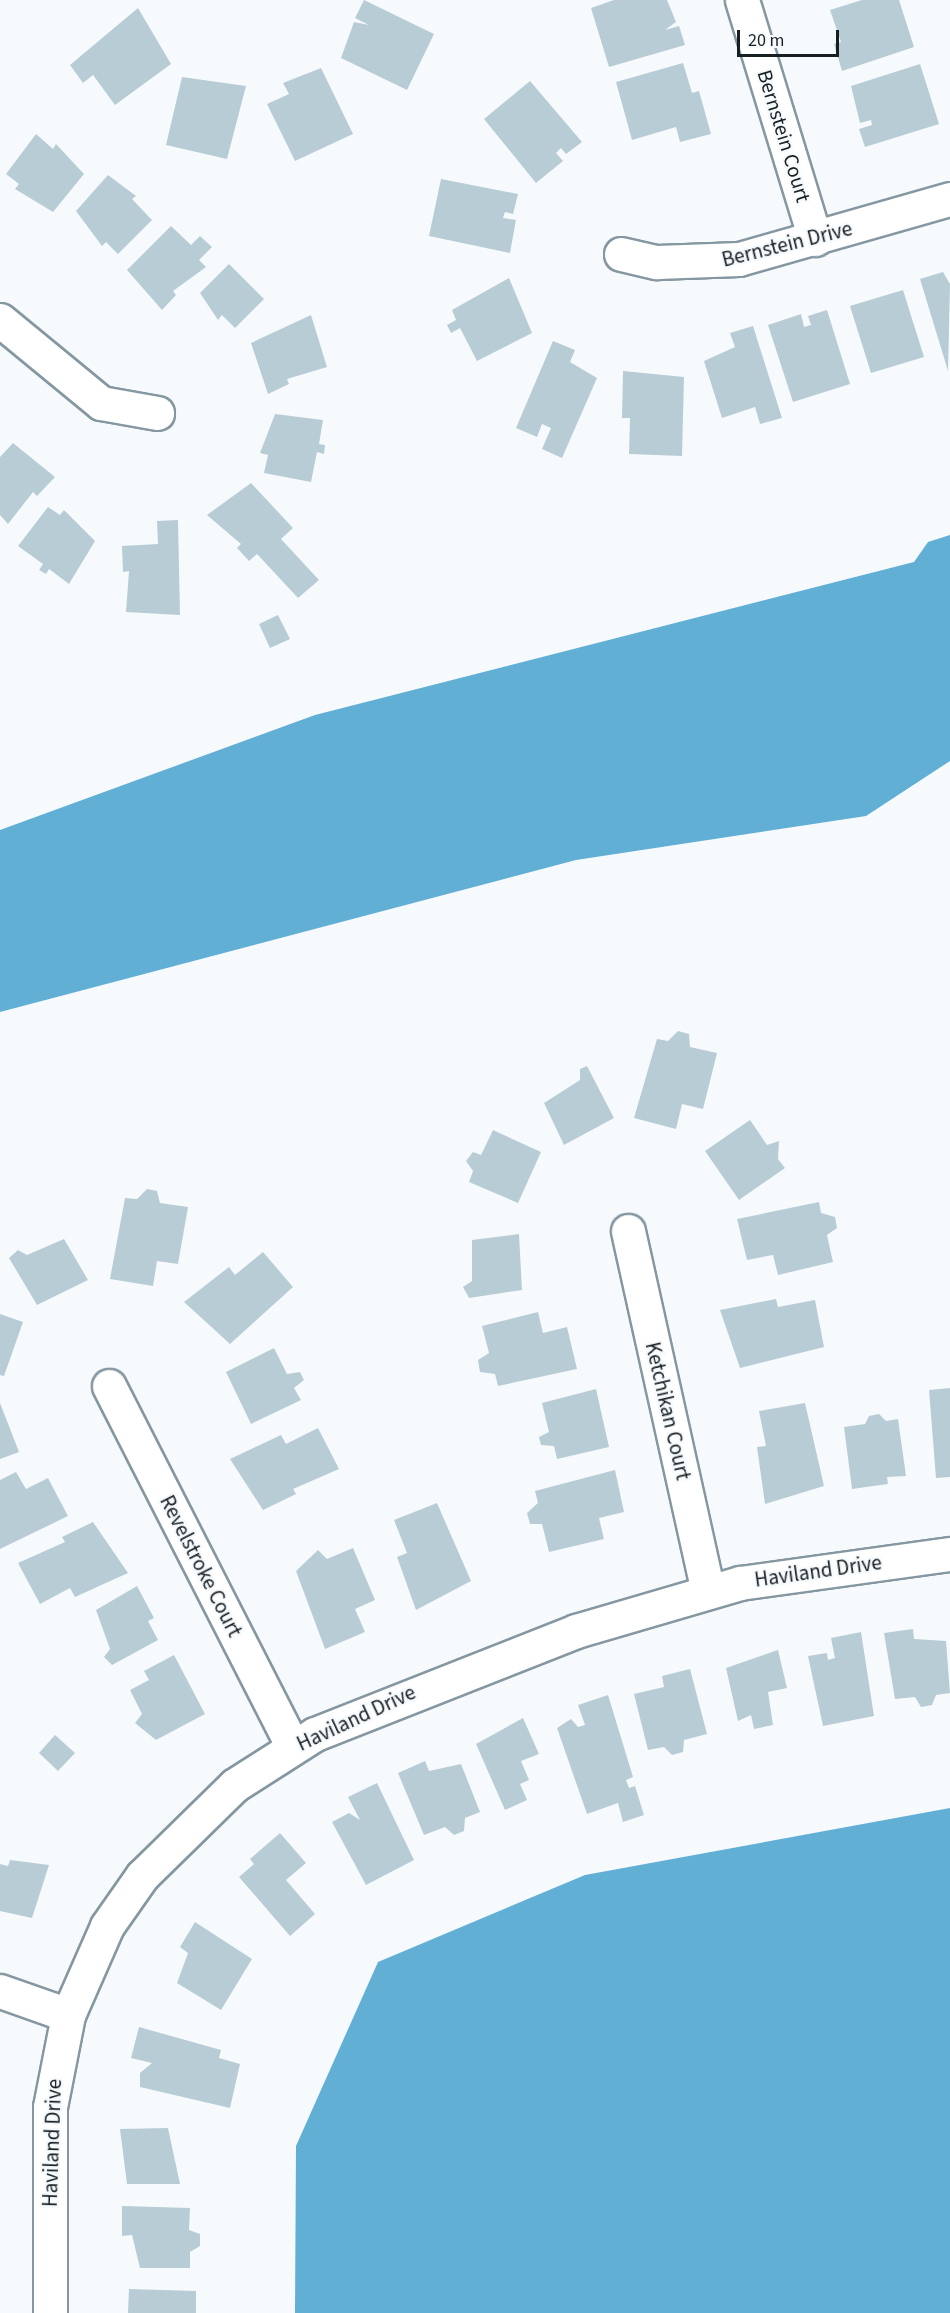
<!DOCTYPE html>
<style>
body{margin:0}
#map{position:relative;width:950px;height:2313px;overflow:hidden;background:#f6fafc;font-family:"Source Sans 3",sans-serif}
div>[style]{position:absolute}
.water>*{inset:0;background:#62afd5}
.building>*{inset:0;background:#b8ccd6}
.roads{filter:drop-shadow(2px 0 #8597a1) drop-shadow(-2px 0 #8597a1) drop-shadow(0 2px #8597a1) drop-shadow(0 -2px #8597a1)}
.street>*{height:33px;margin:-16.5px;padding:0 16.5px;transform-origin:16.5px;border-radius:16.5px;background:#fff}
span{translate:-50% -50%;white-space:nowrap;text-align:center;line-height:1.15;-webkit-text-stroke:4.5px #f6fafc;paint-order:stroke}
.street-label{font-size:21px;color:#181f23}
.scale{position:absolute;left:737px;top:30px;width:102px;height:27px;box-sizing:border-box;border:3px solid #181f23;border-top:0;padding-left:8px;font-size:18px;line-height:21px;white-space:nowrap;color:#181f23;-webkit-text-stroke:4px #f6fafc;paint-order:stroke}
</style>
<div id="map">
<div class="water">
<i style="clip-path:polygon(950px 535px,950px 761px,866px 816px,576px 860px,0 1012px,0 830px,315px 715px,914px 562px,928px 542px)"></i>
<i style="clip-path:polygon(950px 1808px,950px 2313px,295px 2313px,296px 2146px,378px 1962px,585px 1875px)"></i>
</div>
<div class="building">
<i style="clip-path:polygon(364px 0,434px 34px,407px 90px,341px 58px,354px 22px,369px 25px,355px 18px)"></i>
<i style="clip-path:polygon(614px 0,667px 0,676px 22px,665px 30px,679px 26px,685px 45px,609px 67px,591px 8px)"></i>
<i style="clip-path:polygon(862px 0,899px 0,914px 47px,842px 71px,834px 44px,841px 42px,830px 10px)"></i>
<i style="clip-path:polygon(138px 8px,171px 64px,115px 105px,93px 75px,83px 83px,70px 65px)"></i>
<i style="clip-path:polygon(683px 63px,692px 93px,699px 91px,711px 134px,680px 142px,676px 127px,632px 140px,616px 82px)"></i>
<i style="clip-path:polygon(920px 64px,939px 124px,865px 147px,859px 129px,872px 125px,871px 120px,860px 123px,851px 86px)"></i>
<i style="clip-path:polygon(321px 68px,353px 134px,295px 161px,267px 104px,289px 94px,283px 83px)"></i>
<i style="clip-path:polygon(182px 77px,246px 86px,227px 159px,166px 145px)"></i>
<i style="clip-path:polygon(530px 81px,582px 142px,566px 154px,561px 148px,556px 153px,563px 161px,536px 183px,484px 119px)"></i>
<i style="clip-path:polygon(36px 134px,53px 149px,56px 144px,84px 174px,53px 212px,15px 189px,19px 184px,6px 174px)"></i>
<i style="clip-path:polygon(108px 175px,136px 196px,132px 199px,152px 220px,118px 254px,106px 242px,102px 246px,76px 211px)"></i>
<i style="clip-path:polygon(441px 179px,518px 194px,513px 214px,505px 212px,503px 218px,516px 220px,510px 253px,429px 236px)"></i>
<i style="clip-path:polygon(171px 226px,191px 245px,200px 236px,212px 247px,199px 260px,206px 267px,173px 291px,176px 295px,162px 310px,127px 270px)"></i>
<i style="clip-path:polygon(229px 264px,264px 299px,235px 328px,222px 315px,218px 320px,200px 293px)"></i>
<i style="clip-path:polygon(943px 272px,950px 284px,948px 371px,920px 279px)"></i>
<i style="clip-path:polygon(509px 278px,532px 333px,477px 361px,460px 328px,451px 333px,447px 325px,456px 320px,452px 310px)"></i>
<i style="clip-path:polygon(903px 290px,924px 357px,871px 373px,850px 306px)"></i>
<i style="clip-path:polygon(827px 310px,850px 384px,793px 402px,768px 325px,801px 314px,804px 327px,811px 325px,808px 316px)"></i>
<i style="clip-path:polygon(311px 315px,327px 367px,287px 379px,289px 384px,268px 394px,251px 343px)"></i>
<i style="clip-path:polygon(753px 326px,782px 418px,760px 424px,755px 407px,722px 418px,704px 361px,735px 347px,730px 333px)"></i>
<i style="clip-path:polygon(553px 341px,575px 350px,570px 362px,597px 378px,562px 458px,542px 449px,551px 428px,542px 424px,537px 437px,516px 428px)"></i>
<i style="clip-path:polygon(623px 371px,684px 377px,682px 456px,629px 454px,630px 418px,622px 418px)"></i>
<i style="clip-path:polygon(275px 414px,323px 420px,319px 444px,325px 445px,324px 454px,317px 452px,311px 482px,264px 473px,268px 455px,260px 453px)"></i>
<i style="clip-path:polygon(13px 443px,55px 477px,37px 496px,33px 492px,8px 524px,0 515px,0 457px)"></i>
<i style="clip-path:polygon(251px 483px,293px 528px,281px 539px,319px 580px,298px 598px,257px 554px,249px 561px,237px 548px,241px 544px,207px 515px)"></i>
<i style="clip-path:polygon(48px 507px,60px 515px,64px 510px,95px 541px,69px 584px,49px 569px,46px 574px,39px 570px,43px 564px,18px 546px)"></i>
<i style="clip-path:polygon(178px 520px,180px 615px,126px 612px,129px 571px,123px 572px,122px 546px,158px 544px,157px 521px)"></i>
<i style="clip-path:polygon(278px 615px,290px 639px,270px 648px,259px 624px)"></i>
<i style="clip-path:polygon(678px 1031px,689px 1034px,690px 1047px,717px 1053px,703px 1109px,682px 1104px,676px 1129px,634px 1118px,657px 1039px,668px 1041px)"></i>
<i style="clip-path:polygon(587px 1066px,614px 1118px,564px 1145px,544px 1103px,580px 1080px,580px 1069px)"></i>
<i style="clip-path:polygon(750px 1120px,767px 1145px,779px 1141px,778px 1159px,785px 1168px,739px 1200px,705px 1151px)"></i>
<i style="clip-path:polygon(493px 1130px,541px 1152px,518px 1203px,469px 1182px,473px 1171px,466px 1161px,473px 1152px,481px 1155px)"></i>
<i style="clip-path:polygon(147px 1189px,157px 1191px,160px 1203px,188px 1207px,178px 1264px,157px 1261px,153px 1286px,110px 1279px,125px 1198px,137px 1199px)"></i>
<i style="clip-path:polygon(819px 1202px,821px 1213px,835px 1217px,837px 1228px,827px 1235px,833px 1262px,778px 1275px,773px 1255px,747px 1260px,737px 1219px)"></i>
<i style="clip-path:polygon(519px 1234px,522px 1290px,469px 1298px,463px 1287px,472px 1281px,472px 1240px)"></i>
<i style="clip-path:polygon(64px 1239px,88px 1280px,37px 1305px,9px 1258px,18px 1250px,27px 1255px)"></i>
<i style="clip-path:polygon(263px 1252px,293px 1287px,230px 1344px,184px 1302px,229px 1267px,235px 1275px)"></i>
<i style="clip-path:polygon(776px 1299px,778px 1307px,815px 1300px,824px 1347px,740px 1368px,720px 1310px)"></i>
<i style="clip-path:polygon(538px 1312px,543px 1333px,567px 1327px,577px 1369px,498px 1386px,495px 1374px,480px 1372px,478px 1360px,489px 1353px,482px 1326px)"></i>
<i style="clip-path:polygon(0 1314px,23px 1322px,4px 1376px,0 1375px)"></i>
<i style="clip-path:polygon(274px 1348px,287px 1374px,300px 1372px,304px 1380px,294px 1388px,301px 1400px,251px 1424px,226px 1372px)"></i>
<i style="clip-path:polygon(950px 1388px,950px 1477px,936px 1478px,929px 1390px)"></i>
<i style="clip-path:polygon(596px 1389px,609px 1447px,557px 1459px,554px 1446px,541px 1445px,539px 1437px,549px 1432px,542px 1403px)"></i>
<i style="clip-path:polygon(0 1403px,19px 1452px,0 1459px)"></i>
<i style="clip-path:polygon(805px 1403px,824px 1486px,765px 1504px,757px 1447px,766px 1446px,759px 1411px)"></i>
<i style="clip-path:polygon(879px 1414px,886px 1421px,898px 1419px,906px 1476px,887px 1477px,888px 1484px,852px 1489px,844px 1427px,865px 1424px,869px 1416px)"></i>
<i style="clip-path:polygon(318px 1428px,339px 1469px,293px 1489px,296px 1494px,263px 1510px,230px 1459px,281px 1435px,286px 1444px)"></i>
<i style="clip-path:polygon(615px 1470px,624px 1512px,599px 1518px,604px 1539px,549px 1552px,542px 1524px,530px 1524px,527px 1513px,538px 1503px,535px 1491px)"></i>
<i style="clip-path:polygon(16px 1472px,26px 1489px,48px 1478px,68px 1516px,0 1549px,0 1480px)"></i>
<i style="clip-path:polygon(437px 1503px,471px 1581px,416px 1610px,397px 1557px,407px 1553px,394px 1520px)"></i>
<i style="clip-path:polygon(93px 1522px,128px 1573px,75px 1597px,70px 1588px,40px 1604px,18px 1563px,65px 1542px,62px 1537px)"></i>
<i style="clip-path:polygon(353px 1548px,375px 1600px,355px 1609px,365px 1632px,325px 1649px,296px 1571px,318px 1550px,327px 1559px)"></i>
<i style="clip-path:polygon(137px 1586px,154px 1618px,148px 1621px,158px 1640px,112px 1665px,104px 1657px,110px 1649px,96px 1610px)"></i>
<i style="clip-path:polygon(913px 1629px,914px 1639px,946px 1641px,950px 1693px,936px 1695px,932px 1705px,921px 1707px,915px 1697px,895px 1699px,884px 1633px)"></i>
<i style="clip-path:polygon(861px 1632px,874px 1716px,823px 1726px,808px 1656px,827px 1653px,828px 1660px,835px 1658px,831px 1638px)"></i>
<i style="clip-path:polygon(778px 1650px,787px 1688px,768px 1692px,773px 1725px,754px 1729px,751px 1715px,738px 1721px,726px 1668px)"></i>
<i style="clip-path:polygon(174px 1655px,205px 1714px,156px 1740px,135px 1723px,142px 1714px,130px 1690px,149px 1680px,144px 1671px)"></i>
<i style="clip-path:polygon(690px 1669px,707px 1734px,684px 1740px,683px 1752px,672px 1755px,664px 1747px,648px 1750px,634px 1694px,664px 1687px,662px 1676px)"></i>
<i style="clip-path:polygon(608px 1695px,633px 1777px,626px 1780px,629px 1788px,635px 1786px,644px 1815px,623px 1822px,618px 1803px,587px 1814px,557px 1728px,571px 1719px,578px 1727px,585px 1725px,578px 1705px)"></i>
<i style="clip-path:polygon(523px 1718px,539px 1754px,521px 1761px,529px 1780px,520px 1784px,527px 1800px,505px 1810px,476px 1744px)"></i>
<i style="clip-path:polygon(55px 1735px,75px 1753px,58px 1771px,39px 1753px)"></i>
<i style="clip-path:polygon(425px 1761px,429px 1771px,461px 1764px,480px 1812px,465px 1818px,464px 1831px,454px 1835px,445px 1827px,424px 1835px,398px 1773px)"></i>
<i style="clip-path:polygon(377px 1783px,414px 1860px,366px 1885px,332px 1822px,349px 1813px,360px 1820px,348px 1797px)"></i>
<i style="clip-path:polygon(280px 1833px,306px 1863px,286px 1880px,315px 1914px,290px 1936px,239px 1877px,254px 1864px,250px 1859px)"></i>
<i style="clip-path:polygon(10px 1860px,49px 1865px,32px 1918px,0 1911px,0 1864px,8px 1866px)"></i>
<i style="clip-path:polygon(195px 1922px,252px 1959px,221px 2010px,177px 1983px,188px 1953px,180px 1947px)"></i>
<i style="clip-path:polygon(139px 2027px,221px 2050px,219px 2058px,240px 2064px,230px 2108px,140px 2087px,140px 2073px,152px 2063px,131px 2058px)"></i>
<i style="clip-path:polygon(168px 2128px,180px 2184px,127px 2184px,120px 2129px)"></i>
<i style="clip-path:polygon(122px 2206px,190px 2208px,189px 2230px,200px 2234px,200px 2246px,190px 2252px,190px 2268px,140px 2268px,132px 2235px,122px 2236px)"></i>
<i style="clip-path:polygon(129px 2289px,196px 2291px,196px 2313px,128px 2313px)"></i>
</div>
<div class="roads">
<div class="street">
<i style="left:742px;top:0;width:250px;rotate:73deg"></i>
<i style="left:621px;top:254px;width:37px;rotate:13deg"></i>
<i style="left:657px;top:262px;width:82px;rotate:-2.1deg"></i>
<i style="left:739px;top:259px;width:219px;rotate:-15.9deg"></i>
<i style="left:0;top:320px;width:131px;rotate:39.4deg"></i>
<i style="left:101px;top:403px;width:57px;rotate:10.1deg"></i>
<i style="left:628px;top:1231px;width:369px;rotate:77.5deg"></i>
<i style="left:109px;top:1386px;width:405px;rotate:63deg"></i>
<i style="left:0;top:1991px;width:72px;rotate:19.4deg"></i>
<i style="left:50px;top:2313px;width:206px;rotate:-90deg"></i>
<i style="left:50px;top:2107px;width:94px;rotate:-78.9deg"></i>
<i style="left:68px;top:2015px;width:97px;rotate:-66.3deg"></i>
<i style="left:107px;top:1926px;width:61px;rotate:-55deg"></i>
<i style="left:142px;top:1876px;width:130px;rotate:-44.4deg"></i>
<i style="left:235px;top:1785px;width:95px;rotate:-32.5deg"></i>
<i style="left:315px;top:1734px;width:281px;rotate:-21.5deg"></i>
<i style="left:576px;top:1631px;width:171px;rotate:-16.3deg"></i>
<i style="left:740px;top:1583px;width:212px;rotate:-7.9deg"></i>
</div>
</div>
<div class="street-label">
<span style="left:784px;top:136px;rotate:73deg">Bernstein Court</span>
<span style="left:787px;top:244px;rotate:-14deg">Bernstein Drive</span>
<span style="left:668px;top:1411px;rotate:77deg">Ketchikan Court</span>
<span style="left:201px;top:1566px;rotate:63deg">Revelstroke Court</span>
<span style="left:818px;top:1571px;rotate:-8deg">Haviland Drive</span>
<span style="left:356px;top:1718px;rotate:-25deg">Haviland Drive</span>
<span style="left:52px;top:2143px;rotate:-88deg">Haviland Drive</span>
</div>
<div class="scale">20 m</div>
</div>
